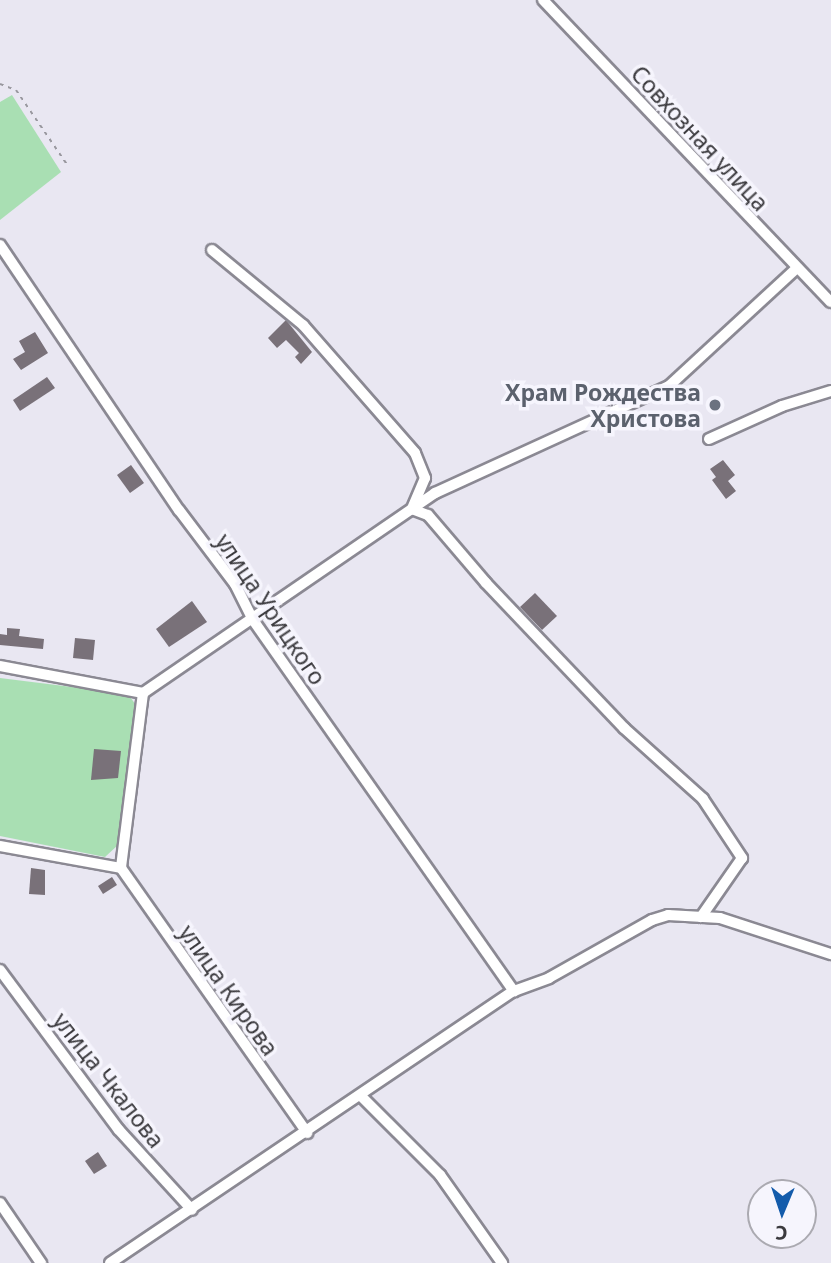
<!DOCTYPE html>
<meta charset="utf-8">
<style>
body{margin:0}
#map{position:relative;width:831px;height:1263px;overflow:hidden;background:#e9e7f2;font-family:"Noto Sans",sans-serif}
div>[style]{position:absolute}
.green>*{inset:0;background:#a9dfb3}
.building>*{inset:0;background:#797179}
.path>*{height:2px;margin-top:-1px;transform-origin:0;background:repeating-linear-gradient(90deg,#99989f 0 3.5px,transparent 0 8.5px)}
.roads{filter:drop-shadow(2px 0 #8b8993) drop-shadow(-2px 0 #8b8993) drop-shadow(0 2px #8b8993) drop-shadow(0 -2px #8b8993)}
.minor>*{height:10px;margin:-5px;padding:0 5px;transform-origin:5px;border-radius:5px;background:#fff}
.dots>*{width:19px;height:19px;translate:-50% -50%;box-sizing:border-box;border:4px solid #f6f5fd;border-radius:50%}
span{translate:-50% -50%;white-space:nowrap;text-align:center;line-height:1.15;-webkit-text-stroke:7px #f6f5fd;paint-order:stroke}
.street-label{font-size:23px;color:#3b3a3e}
.worship-label{font-size:23px;color:#5b616d;font-weight:700}
.right{translate:-100% -50%;text-align:right}
.north{position:absolute;left:747px;top:1179px;width:70px;height:70px;box-sizing:border-box;background:#f6f5fd;border:2px solid #abaab1;border-radius:50%;rotate:182deg;font-size:19px;font-weight:700;line-height:28px;text-align:center;color:#3b3a3e}
.north::after{content:'';display:block;margin:auto;width:24px;height:32px;background:#135bab;clip-path:polygon(50% 0,100% 100%,50% 72%,0 100%)}
</style>
<div id="map">
<div class="green">
<i style="clip-path:polygon(12px 95px,61px 172px,0 220px,0 102px)"></i>
<i style="clip-path:polygon(0 678px,128px 694px,138px 708px,118px 845px,105px 857px,0 836px)"></i>
</div>
<div class="building">
<i style="clip-path:polygon(286px 320px,312px 352px,301px 364px,295px 357px,299px 353px,286px 340px,277px 348px,268px 338px)"></i>
<i style="clip-path:polygon(35px 332px,48px 353px,21px 370px,13px 359px,25px 352px,19px 341px)"></i>
<i style="clip-path:polygon(47px 377px,55px 388px,20px 411px,13px 400px)"></i>
<i style="clip-path:polygon(723px 460px,735px 475px,728px 481px,736px 491px,726px 499px,712px 480px,716px 477px,710px 469px)"></i>
<i style="clip-path:polygon(131px 465px,144px 483px,130px 493px,117px 475px)"></i>
<i style="clip-path:polygon(535px 593px,557px 616px,542px 630px,520px 607px)"></i>
<i style="clip-path:polygon(192px 601px,207px 622px,169px 647px,156px 629px)"></i>
<i style="clip-path:polygon(7px 628px,20px 629px,19px 636px,44px 639px,43px 649px,0 645px,0 634px,7px 635px)"></i>
<i style="clip-path:polygon(75px 638px,95px 640px,93px 660px,73px 658px)"></i>
<i style="clip-path:polygon(94px 749px,121px 751px,118px 778px,91px 780px)"></i>
<i style="clip-path:polygon(31px 868px,45px 870px,45px 895px,29px 894px)"></i>
<i style="clip-path:polygon(112px 877px,117px 885px,103px 894px,98px 886px)"></i>
<i style="clip-path:polygon(98px 1152px,107px 1166px,94px 1174px,85px 1161px)"></i>
</div>
<div class="path">
<i style="left:0;top:84px;width:17px;rotate:21deg"></i>
<i style="left:16px;top:90px;width:92px;rotate:55.6deg"></i>
</div>
<div class="roads">
<div class="minor">
<i style="left:543px;top:0;width:417px;rotate:46.4deg"></i>
<i style="left:0;top:245px;width:320px;rotate:56deg"></i>
<i style="left:179px;top:510px;width:93px;rotate:52.9deg"></i>
<i style="left:235px;top:584px;width:40px;rotate:63.4deg"></i>
<i style="left:253px;top:620px;width:454px;rotate:54.9deg"></i>
<i style="left:212px;top:250px;width:118px;rotate:39.5deg"></i>
<i style="left:303px;top:325px;width:170px;rotate:48.8deg"></i>
<i style="left:415px;top:453px;width:27px;rotate:68deg"></i>
<i style="left:425px;top:478px;width:34px;rotate:113deg"></i>
<i style="left:412px;top:509px;width:17px;rotate:21deg"></i>
<i style="left:428px;top:515px;width:89px;rotate:49.5deg"></i>
<i style="left:486px;top:583px;width:200px;rotate:46.4deg"></i>
<i style="left:624px;top:728px;width:106px;rotate:41.9deg"></i>
<i style="left:703px;top:799px;width:71px;rotate:56.5deg"></i>
<i style="left:742px;top:858px;width:72px;rotate:124.8deg"></i>
<i style="left:709px;top:439px;width:80px;rotate:-24.3deg"></i>
<i style="left:782px;top:406px;width:51px;rotate:-17deg"></i>
<i style="left:0;top:666px;width:146px;rotate:10.7deg"></i>
<i style="left:143px;top:693px;width:176px;rotate:97.2deg"></i>
<i style="left:143px;top:693px;width:354px;rotate:-34.4deg"></i>
<i style="left:435px;top:493px;width:257px;rotate:-24.6deg"></i>
<i style="left:669px;top:386px;width:174px;rotate:-42.7deg"></i>
<i style="left:0;top:846px;width:123px;rotate:10.3deg"></i>
<i style="left:121px;top:868px;width:324px;rotate:54.9deg"></i>
<i style="left:0;top:970px;width:199px;rotate:53.4deg"></i>
<i style="left:119px;top:1130px;width:108px;rotate:47.6deg"></i>
<i style="left:362px;top:1097px;width:110px;rotate:45deg"></i>
<i style="left:440px;top:1175px;width:108px;rotate:54.8deg"></i>
<i style="left:0;top:1203px;width:73px;rotate:55.7deg"></i>
<i style="left:110px;top:1263px;width:487px;rotate:-34deg"></i>
<i style="left:514px;top:991px;width:37px;rotate:-20deg"></i>
<i style="left:549px;top:978px;width:118px;rotate:-29.4deg"></i>
<i style="left:652px;top:920px;width:17px;rotate:-17deg"></i>
<i style="left:668px;top:915px;width:52px;rotate:3.3deg"></i>
<i style="left:720px;top:918px;width:117px;rotate:18deg"></i>
</div>
</div>
<div class="dots">
<i style="left:715px;top:405px;background:#6b7280"></i>
</div>
<div class="street-label">
<span style="left:700px;top:138px;rotate:47deg">Совхозная улица</span>
<span style="left:271px;top:609px;rotate:56deg">улица Урицкого</span>
<span style="left:229px;top:990px;rotate:55deg">улица Кирова</span>
<span style="left:109px;top:1080px;rotate:52deg">улица Чкалова</span>
</div>
<div class="worship-label">
<span class="right" style="left:701px;top:405px">Храм Рождества<br>Христова</span>
</div>
<div class="north">С</div>
</div>
